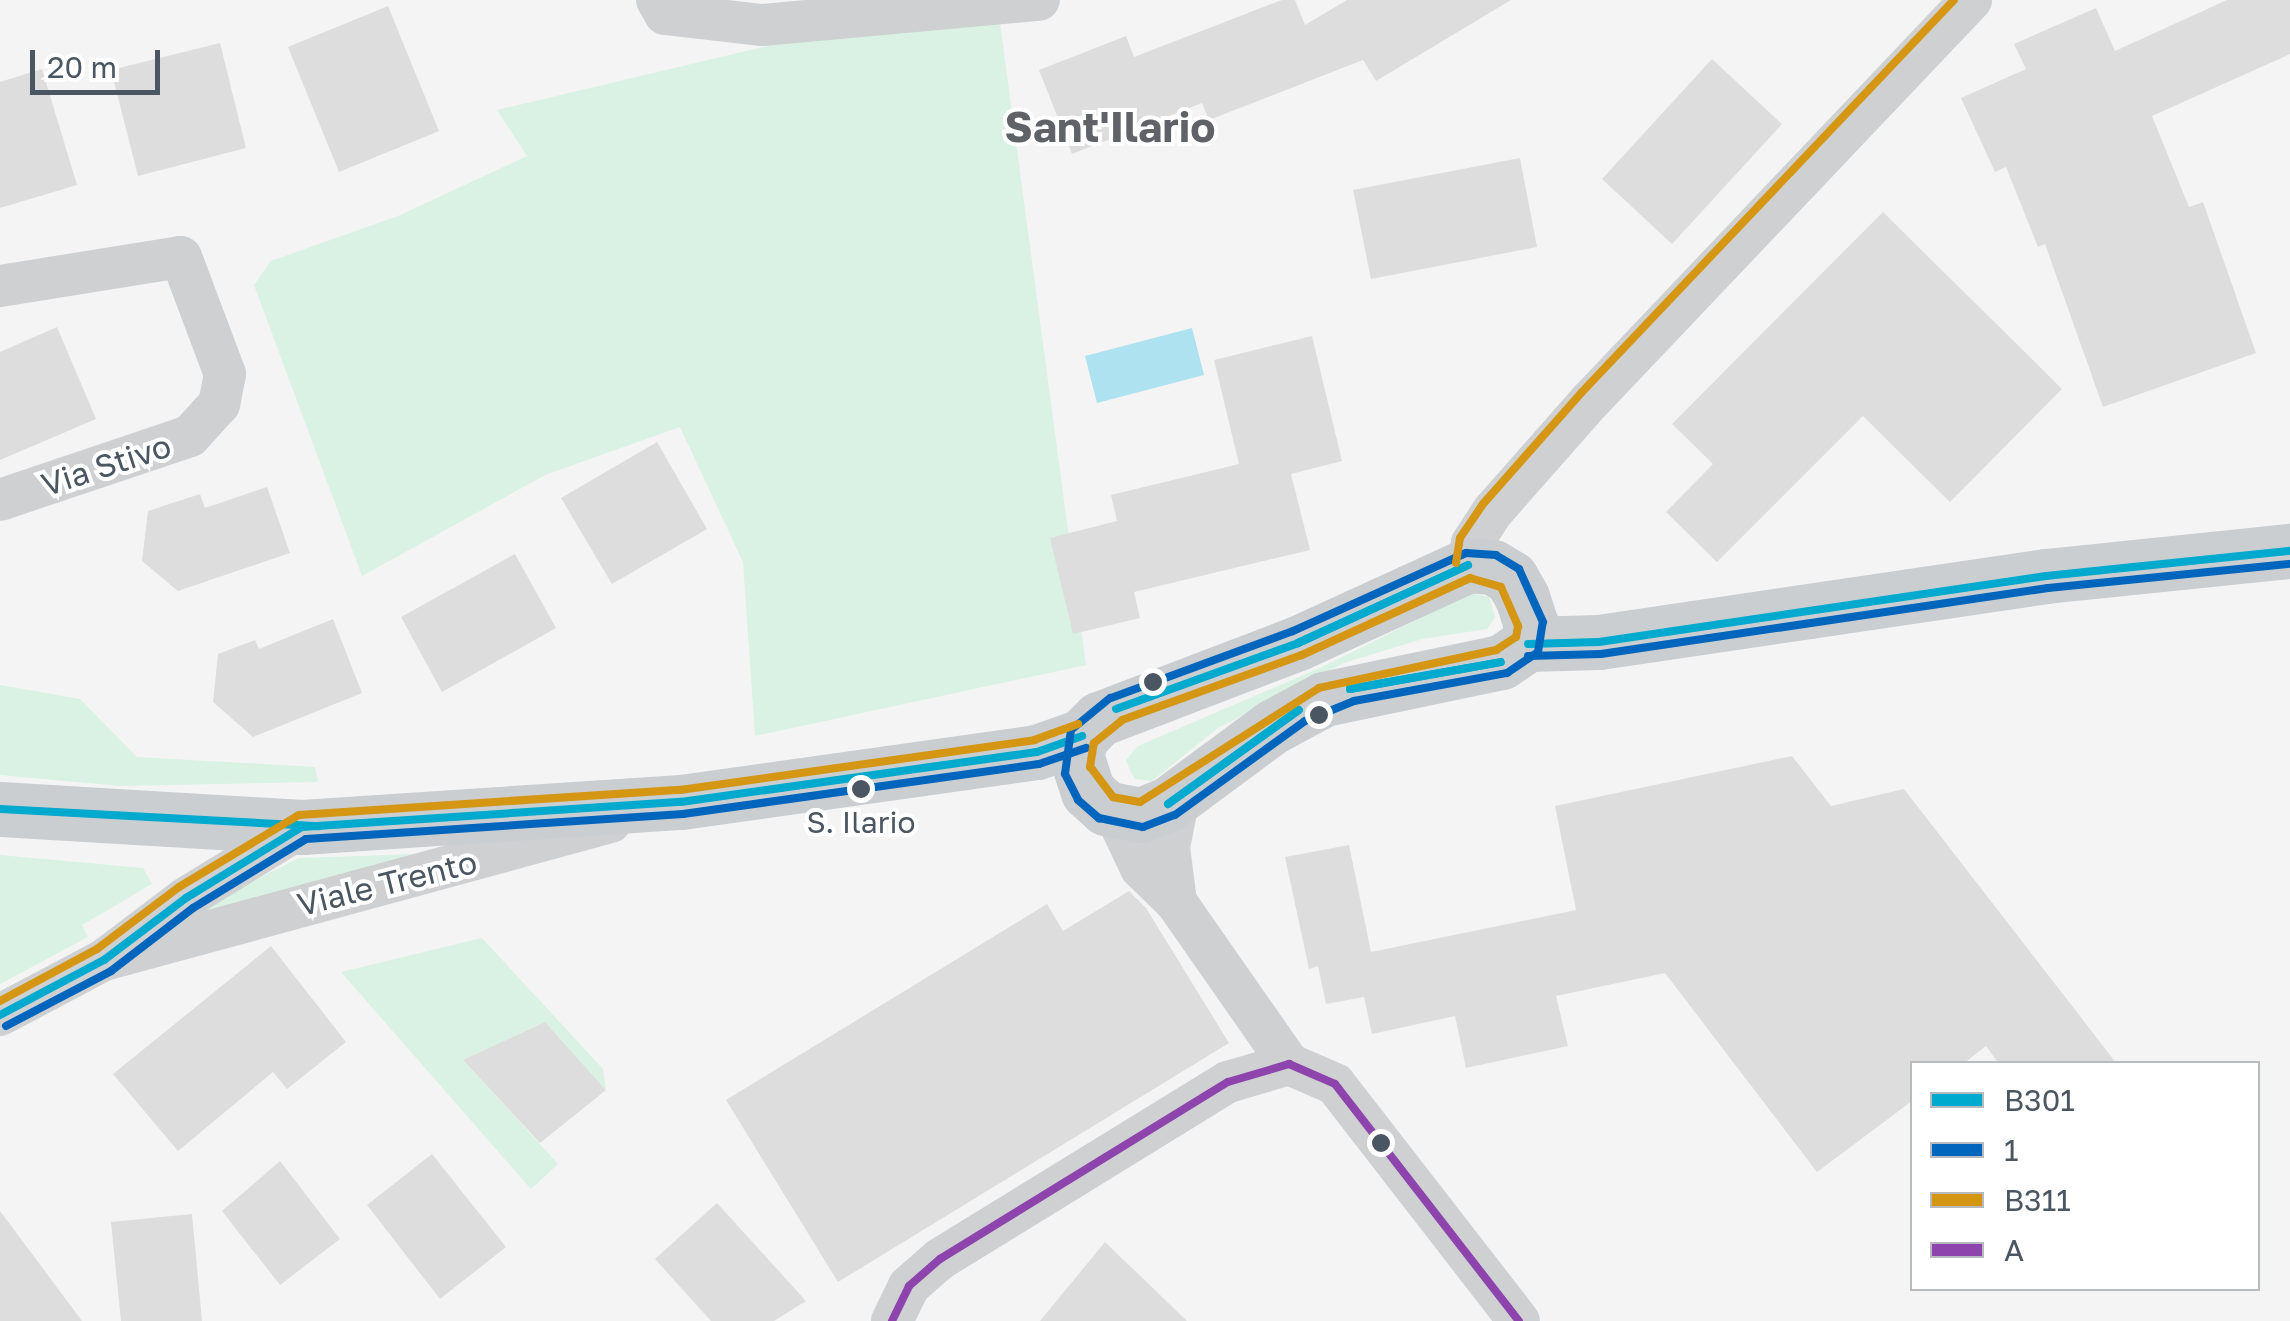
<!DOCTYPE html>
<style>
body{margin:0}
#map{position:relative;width:2290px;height:1321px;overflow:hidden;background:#f4f4f4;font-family:"Golos Text",sans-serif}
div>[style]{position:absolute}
.green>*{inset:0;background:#d9f2e3}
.water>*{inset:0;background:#aee2f0}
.building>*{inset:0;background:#ddddde}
.street>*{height:42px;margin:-21px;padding:0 21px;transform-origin:21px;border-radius:21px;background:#ced0d2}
.primary>*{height:55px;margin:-27.5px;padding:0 27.5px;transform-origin:27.5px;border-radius:27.5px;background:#caced1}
.bus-1>*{height:8px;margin:-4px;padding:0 4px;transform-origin:4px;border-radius:4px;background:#00a9ce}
.bus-2>*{height:8px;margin:-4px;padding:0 4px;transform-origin:4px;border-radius:4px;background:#0065bd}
.bus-3>*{height:8px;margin:-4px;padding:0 4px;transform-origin:4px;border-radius:4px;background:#d49613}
.bus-4>*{height:8px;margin:-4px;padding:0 4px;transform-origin:4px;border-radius:4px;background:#8e44ad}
.dots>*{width:28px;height:28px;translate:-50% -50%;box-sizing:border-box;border:5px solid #fff;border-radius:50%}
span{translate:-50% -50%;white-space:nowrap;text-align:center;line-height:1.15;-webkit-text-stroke:8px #fff;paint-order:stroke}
.bus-label{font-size:30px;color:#4a5661}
.street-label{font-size:32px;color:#4a5661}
.district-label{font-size:42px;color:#5f6368;font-weight:700}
.legend{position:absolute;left:1910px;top:1061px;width:350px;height:230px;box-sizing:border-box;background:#fff;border:2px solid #b7bbc0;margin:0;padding:12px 18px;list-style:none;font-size:30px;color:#4a5661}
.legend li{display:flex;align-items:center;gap:20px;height:50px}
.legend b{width:50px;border:2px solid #b7bbc0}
.scale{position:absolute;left:30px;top:50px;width:130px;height:45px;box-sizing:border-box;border:5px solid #4a5661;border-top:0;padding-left:12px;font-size:30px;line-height:35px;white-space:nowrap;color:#4a5661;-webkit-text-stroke:8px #fff;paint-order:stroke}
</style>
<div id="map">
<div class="green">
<i style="clip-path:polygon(961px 0,997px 0,1086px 665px,755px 736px,743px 562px,680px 427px,545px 475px,362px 576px,254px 285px,271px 261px,398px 216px,527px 156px,497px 110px)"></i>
<i style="clip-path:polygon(1471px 593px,1489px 597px,1495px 617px,1487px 629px,1422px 639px,1344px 663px,1218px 728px,1152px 781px,1135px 779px,1130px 770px,1126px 760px,1138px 746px,1320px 668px)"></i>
<i style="clip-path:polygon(0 685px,80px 699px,137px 757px,315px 767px,318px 782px,120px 786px,0 775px)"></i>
<i style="clip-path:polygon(445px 853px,182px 917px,299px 858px)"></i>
<i style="clip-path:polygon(0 855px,143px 868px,152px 884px,82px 925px,88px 937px,0 984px)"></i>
<i style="clip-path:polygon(482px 938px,603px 1069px,606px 1090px,545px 1022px,463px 1060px,558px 1164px,531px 1189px,341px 972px)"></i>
</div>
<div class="water">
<i style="clip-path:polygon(1192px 328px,1204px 375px,1097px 403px,1085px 356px)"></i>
</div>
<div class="building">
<i style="clip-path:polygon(1282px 0,1295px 0,1305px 25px,1347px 0,1511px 0,1376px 81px,1363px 60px,1209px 120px,1202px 103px,1072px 154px,1039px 70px,1126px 36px,1134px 57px)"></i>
<i style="clip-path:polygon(2227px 0,2290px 0,2290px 54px,2152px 116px,2189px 207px,2203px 202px,2256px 353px,2103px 407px,2045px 244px,2038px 247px,2006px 167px,1995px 172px,1961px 98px,2026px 69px,2014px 44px,2096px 8px,2115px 51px)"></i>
<i style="clip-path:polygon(388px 6px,439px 131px,339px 172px,288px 47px)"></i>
<i style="clip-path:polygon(220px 43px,246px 148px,138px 176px,111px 70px)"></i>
<i style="clip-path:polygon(1712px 59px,1782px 124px,1672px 244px,1602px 179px)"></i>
<i style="clip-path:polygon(42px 69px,77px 185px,0 208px,0 82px)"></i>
<i style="clip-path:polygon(1520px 158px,1537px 247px,1371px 279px,1353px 190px)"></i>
<i style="clip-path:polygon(1883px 212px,2062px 389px,1950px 502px,1863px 416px,1717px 562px,1666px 512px,1713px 464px,1672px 424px)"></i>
<i style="clip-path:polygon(57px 327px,96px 419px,0 460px,0 352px)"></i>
<i style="clip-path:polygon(1312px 336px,1342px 461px,1291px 474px,1310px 550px,1134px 592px,1140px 618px,1073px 634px,1050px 538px,1117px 521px,1111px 495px,1239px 464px,1214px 360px)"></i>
<i style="clip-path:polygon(657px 442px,707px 529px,612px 584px,561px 498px)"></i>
<i style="clip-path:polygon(267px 487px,290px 553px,178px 591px,142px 561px,148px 511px,200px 494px,205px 508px)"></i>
<i style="clip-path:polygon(515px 554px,556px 628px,442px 692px,401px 617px)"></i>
<i style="clip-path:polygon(333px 619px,362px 693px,253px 737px,213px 702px,218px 654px,255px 640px,259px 649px)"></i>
<i style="clip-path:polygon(1792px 756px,1831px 806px,1904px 789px,2117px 1064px,1999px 1064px,1986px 1046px,1963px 1064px,1912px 1064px,1912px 1101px,1817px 1172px,1665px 973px,1556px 996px,1568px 1046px,1466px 1068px,1455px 1016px,1372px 1034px,1364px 997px,1326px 1004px,1318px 966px,1309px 969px,1285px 857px,1349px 845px,1371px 952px,1576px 910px,1555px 806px)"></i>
<i style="clip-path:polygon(1129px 891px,1146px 908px,1229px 1043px,838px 1282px,726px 1100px,1047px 904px,1063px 931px)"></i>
<i style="clip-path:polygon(271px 946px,346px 1042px,287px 1089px,273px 1072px,178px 1151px,113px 1074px)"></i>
<i style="clip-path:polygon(545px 1022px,606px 1090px,540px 1143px,463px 1060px)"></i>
<i style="clip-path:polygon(432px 1154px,506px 1247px,440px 1299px,367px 1205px)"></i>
<i style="clip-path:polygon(280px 1161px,340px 1239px,280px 1285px,222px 1211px)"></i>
<i style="clip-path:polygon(717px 1203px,806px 1301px,774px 1321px,711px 1321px,655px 1259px)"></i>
<i style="clip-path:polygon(0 1211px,82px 1321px,0 1321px)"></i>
<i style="clip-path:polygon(192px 1214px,202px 1321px,121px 1321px,111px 1222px)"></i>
<i style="clip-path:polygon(1105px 1242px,1187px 1321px,1040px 1321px)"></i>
</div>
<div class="street">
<i style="left:657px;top:0;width:16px;rotate:60deg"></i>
<i style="left:665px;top:14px;width:98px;rotate:6.5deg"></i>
<i style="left:762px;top:25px;width:278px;rotate:-5.2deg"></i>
<i style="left:0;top:286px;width:183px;rotate:-9.1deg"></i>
<i style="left:181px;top:257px;width:125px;rotate:69.4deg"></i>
<i style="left:225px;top:374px;width:31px;rotate:101deg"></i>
<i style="left:219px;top:404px;width:43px;rotate:132.2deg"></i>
<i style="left:190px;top:436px;width:200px;rotate:161.4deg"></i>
<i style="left:1468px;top:565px;width:22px;rotate:-80deg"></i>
<i style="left:1472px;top:543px;width:38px;rotate:-57deg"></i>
<i style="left:1493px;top:511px;width:148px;rotate:-48.6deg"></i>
<i style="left:1591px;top:400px;width:552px;rotate:-46.47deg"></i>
<i style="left:1114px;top:811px;width:63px;rotate:64.7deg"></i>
<i style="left:1141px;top:868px;width:49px;rotate:44.2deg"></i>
<i style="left:1176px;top:902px;width:198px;rotate:55.1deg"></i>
<i style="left:1289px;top:1064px;width:50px;rotate:23.5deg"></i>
<i style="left:1335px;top:1084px;width:300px;rotate:52.2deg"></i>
<i style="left:1176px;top:902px;width:55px;rotate:-97.3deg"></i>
<i style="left:1169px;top:847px;width:51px;rotate:-78.7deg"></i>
<i style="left:104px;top:960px;width:525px;rotate:-15.23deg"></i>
<i style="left:0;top:1015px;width:118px;rotate:-27.9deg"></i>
<i style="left:104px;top:960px;width:103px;rotate:-37.1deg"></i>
<i style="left:186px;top:898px;width:136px;rotate:-31.5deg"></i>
<i style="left:892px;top:1321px;width:39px;rotate:-64deg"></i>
<i style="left:909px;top:1286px;width:41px;rotate:-41.1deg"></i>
<i style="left:940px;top:1259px;width:338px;rotate:-31.6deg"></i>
<i style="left:1228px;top:1082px;width:64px;rotate:-16.4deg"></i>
</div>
<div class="primary">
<i style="left:1468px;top:565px;width:25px;rotate:5deg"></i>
<i style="left:1493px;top:567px;width:21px;rotate:31deg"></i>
<i style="left:1511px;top:578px;width:22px;rotate:60deg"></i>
<i style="left:1522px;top:597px;width:28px;rotate:72deg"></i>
<i style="left:1531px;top:624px;width:20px;rotate:99deg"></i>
<i style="left:1528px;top:644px;width:32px;rotate:146deg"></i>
<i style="left:1501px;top:662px;width:181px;rotate:168.2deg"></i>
<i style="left:1324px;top:699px;width:59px;rotate:151.7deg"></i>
<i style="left:1272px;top:727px;width:129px;rotate:143.5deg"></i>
<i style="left:1168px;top:804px;width:29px;rotate:158deg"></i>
<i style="left:1141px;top:815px;width:36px;rotate:-169deg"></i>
<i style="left:1106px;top:808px;width:24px;rotate:-138deg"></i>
<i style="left:1088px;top:792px;width:40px;rotate:-108deg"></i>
<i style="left:1076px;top:754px;width:19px;rotate:-72deg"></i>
<i style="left:1082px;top:736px;width:24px;rotate:-45deg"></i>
<i style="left:1099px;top:719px;width:213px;rotate:-20.9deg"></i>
<i style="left:1298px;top:643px;width:187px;rotate:-24.6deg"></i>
<i style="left:1528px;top:644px;width:71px;rotate:-1.6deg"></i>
<i style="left:1599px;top:642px;width:452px;rotate:-8.4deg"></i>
<i style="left:2046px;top:576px;width:245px;rotate:-5.9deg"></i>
<i style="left:0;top:809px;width:303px;rotate:3.4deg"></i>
<i style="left:302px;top:827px;width:380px;rotate:-3.8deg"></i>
<i style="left:681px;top:802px;width:359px;rotate:-8deg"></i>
<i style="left:1037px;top:752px;width:48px;rotate:-19.6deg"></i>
</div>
<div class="bus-1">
<i style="left:1298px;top:643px;width:187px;rotate:-24.6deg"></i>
<i style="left:1298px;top:643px;width:187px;rotate:-24.6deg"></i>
<i style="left:1528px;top:644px;width:71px;rotate:-1.6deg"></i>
<i style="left:1599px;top:642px;width:452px;rotate:-8.4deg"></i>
<i style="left:2046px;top:576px;width:245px;rotate:-5.9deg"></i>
<i style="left:1350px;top:689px;width:153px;rotate:-10.1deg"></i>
<i style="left:1350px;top:689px;width:153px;rotate:-10.1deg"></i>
<i style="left:1116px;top:709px;width:194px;rotate:-19.9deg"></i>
<i style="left:1168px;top:804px;width:161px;rotate:-35.7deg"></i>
<i style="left:1168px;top:804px;width:161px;rotate:-35.7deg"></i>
<i style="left:0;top:809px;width:319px;rotate:3.1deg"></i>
<i style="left:0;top:1015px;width:118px;rotate:-27.9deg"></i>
<i style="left:104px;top:960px;width:103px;rotate:-37.1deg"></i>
<i style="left:186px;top:898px;width:136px;rotate:-31.5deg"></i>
<i style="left:302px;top:827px;width:380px;rotate:-3.8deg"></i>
<i style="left:681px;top:802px;width:359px;rotate:-8deg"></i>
<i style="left:1037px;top:752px;width:48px;rotate:-19.6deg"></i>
</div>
<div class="bus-2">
<i style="left:1528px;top:656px;width:73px;rotate:-1.6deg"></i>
<i style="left:1601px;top:654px;width:452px;rotate:-8.4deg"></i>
<i style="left:2048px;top:588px;width:243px;rotate:-5.7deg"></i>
<i style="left:1110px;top:698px;width:50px;rotate:140.6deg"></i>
<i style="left:1071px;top:730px;width:44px;rotate:97.8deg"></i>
<i style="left:1065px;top:774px;width:29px;rotate:63deg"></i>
<i style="left:1078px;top:800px;width:28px;rotate:41deg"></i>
<i style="left:1099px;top:818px;width:45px;rotate:11.6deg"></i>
<i style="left:1143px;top:827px;width:34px;rotate:-21deg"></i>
<i style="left:1175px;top:815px;width:160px;rotate:-35.9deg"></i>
<i style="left:1305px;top:721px;width:53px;rotate:-22.2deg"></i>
<i style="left:1354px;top:701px;width:156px;rotate:-10.4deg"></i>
<i style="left:1507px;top:673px;width:37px;rotate:-34deg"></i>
<i style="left:1538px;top:652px;width:30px;rotate:-81deg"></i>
<i style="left:1543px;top:622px;width:58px;rotate:-114.4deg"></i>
<i style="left:1519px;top:569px;width:27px;rotate:-149deg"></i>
<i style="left:1496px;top:555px;width:30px;rotate:-176deg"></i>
<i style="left:1466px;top:553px;width:190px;rotate:155.7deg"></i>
<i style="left:1293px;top:631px;width:194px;rotate:159.8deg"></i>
<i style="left:6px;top:1026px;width:119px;rotate:-27.6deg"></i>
<i style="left:111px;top:971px;width:103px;rotate:-37.5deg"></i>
<i style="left:193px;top:908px;width:132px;rotate:-31.4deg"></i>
<i style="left:306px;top:839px;width:378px;rotate:-3.8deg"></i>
<i style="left:683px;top:814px;width:359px;rotate:-8deg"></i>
<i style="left:1039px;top:764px;width:50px;rotate:-18.8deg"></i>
</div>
<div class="bus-3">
<i style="left:1456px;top:563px;width:25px;rotate:-81deg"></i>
<i style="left:1460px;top:538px;width:41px;rotate:-55.9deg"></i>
<i style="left:1483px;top:504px;width:149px;rotate:-48.5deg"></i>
<i style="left:1582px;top:392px;width:540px;rotate:-46.5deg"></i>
<i style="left:1470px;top:578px;width:32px;rotate:16deg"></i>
<i style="left:1501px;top:587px;width:43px;rotate:66.4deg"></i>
<i style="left:1518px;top:626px;width:11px;rotate:100deg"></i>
<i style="left:1516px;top:637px;width:24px;rotate:147deg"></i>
<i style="left:1496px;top:650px;width:181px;rotate:167.9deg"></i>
<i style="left:1319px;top:688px;width:212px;rotate:147.5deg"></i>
<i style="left:1140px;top:802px;width:27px;rotate:-170deg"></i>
<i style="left:1113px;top:797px;width:38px;rotate:-127deg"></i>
<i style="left:1090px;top:767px;width:24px;rotate:-81deg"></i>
<i style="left:1094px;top:743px;width:36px;rotate:-39deg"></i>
<i style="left:1122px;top:720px;width:191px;rotate:-19.9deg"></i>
<i style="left:1302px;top:655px;width:185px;rotate:-24.6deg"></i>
<i style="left:0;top:1001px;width:110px;rotate:-28.2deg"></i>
<i style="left:97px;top:949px;width:103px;rotate:-37.1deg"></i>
<i style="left:179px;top:887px;width:140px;rotate:-31deg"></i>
<i style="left:299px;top:815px;width:382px;rotate:-3.8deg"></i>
<i style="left:680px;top:790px;width:358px;rotate:-8deg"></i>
<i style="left:1034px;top:740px;width:47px;rotate:-20deg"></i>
</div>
<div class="bus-4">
<i style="left:892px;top:1321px;width:39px;rotate:-64deg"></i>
<i style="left:909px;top:1286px;width:41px;rotate:-41.1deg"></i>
<i style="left:940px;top:1259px;width:338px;rotate:-31.6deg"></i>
<i style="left:1228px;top:1082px;width:64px;rotate:-16.4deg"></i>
<i style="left:1289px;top:1064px;width:50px;rotate:23.5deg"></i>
<i style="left:1335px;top:1084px;width:300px;rotate:52.2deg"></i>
</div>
<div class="dots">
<i style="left:1153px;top:682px;background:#4a5661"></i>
<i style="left:1319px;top:715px;background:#4a5661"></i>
<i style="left:861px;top:789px;background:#4a5661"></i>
<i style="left:1381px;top:1143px;background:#4a5661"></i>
</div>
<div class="bus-label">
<span style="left:861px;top:822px">S. Ilario</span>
</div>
<div class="street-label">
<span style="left:106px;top:465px;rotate:-18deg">Via Stivo</span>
<span style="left:387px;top:883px;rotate:-14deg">Viale Trento</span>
</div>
<div class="district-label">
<span style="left:1110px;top:126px">Sant'Ilario</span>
</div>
<ul class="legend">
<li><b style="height:12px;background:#00a9ce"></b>B301</li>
<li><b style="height:12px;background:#0065bd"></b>1</li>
<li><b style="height:12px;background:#d49613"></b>B311</li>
<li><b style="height:12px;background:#8e44ad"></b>A</li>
</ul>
<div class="scale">20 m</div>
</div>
